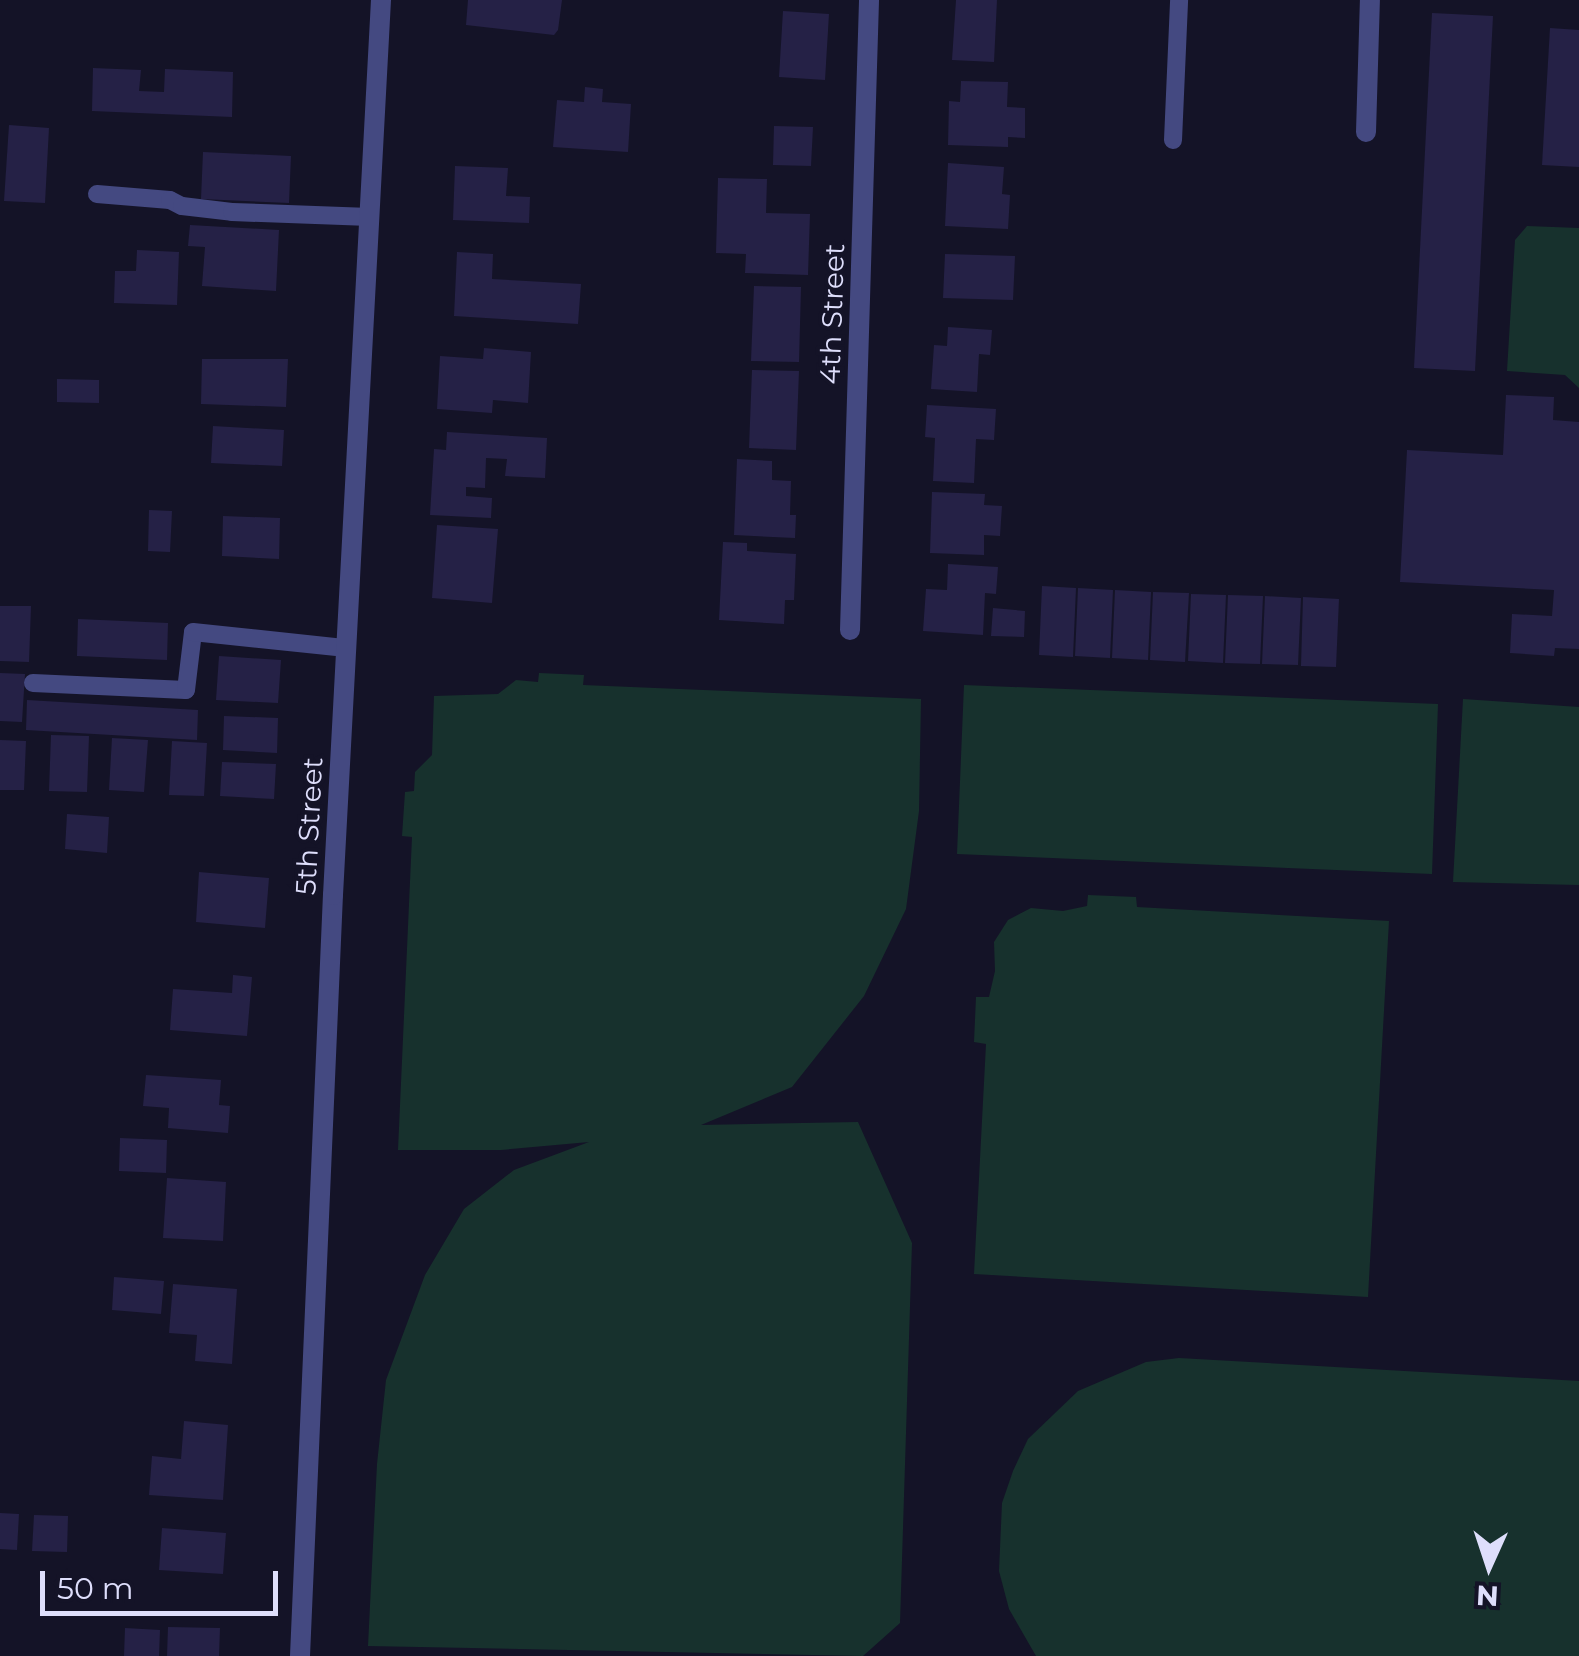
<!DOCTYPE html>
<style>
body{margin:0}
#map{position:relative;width:1579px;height:1656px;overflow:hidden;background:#141327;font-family:Montserrat,sans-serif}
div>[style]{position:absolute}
.green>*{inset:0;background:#17312d}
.building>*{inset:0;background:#252146}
.lane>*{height:18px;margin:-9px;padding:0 9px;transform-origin:9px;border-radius:9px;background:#444981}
.street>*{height:20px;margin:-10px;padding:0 10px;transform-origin:10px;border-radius:10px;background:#444981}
span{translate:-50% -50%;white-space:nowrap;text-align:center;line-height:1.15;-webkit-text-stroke:8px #141327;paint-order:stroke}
.street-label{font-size:28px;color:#dedefb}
.north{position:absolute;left:1439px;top:1516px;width:100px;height:100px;-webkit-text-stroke:8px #141327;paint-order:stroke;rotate:183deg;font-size:28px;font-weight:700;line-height:40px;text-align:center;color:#dedefb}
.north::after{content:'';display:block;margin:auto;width:35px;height:45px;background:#dedefb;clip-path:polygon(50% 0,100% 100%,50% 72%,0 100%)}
.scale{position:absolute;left:40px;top:1571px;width:238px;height:45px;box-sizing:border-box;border:5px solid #dedefb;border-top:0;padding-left:12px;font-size:30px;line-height:35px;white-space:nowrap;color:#dedefb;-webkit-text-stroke:8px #141327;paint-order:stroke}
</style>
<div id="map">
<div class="green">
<i style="clip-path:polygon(1527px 226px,1579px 228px,1579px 388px,1565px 375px,1507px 371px,1515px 240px)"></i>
<i style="clip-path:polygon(539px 673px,584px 675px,583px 685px,921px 699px,919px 811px,906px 909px,864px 996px,792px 1087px,701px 1125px,858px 1122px,912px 1243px,900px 1623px,863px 1656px,368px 1646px,377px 1464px,386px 1380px,425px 1275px,464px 1209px,514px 1170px,589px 1142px,501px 1150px,398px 1150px,412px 837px,402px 836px,405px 792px,414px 791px,415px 772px,432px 755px,434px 696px,498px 694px,516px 680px,538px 682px)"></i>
<i style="clip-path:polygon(964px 685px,1438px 704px,1432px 874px,957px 854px)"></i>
<i style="clip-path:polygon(1463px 699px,1579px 707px,1579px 885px,1453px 882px)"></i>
<i style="clip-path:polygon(1088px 895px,1136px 897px,1137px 907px,1389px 921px,1368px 1297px,974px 1274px,986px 1044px,974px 1042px,976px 997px,989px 997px,995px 971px,994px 942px,1008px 920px,1031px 908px,1063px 911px,1087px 906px)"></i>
<i style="clip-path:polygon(1179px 1358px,1579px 1381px,1579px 1656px,1036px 1656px,1009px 1609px,999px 1571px,1002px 1503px,1013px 1471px,1028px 1439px,1078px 1391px,1146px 1362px)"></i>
</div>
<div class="building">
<i style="clip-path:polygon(468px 0,562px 0,558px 30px,554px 35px,466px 25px)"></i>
<i style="clip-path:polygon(956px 0,997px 0,994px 62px,952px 60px)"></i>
<i style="clip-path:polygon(783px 11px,829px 14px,825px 80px,779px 77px)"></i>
<i style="clip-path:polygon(1432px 13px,1493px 16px,1475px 371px,1414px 368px)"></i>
<i style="clip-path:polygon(1550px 28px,1579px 30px,1579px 167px,1542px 165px)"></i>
<i style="clip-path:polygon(93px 68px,141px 70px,139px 91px,164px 92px,165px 69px,233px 72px,232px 117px,92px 111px)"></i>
<i style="clip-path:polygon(961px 81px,1008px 82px,1007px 107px,1025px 108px,1025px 138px,1008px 137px,1008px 147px,948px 145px,949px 101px,960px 102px)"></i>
<i style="clip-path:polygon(585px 87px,603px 89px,602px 102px,631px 104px,628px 152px,553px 147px,557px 100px,584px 102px)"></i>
<i style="clip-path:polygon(9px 125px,49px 128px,45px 203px,4px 201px)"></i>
<i style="clip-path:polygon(774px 126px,813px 127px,811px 166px,773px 165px)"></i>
<i style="clip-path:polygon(203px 152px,291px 156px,289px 203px,201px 199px)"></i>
<i style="clip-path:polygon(948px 163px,1004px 167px,1002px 194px,1010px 195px,1008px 229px,945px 226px)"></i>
<i style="clip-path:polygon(455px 166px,508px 168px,506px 196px,530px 197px,529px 223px,453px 220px)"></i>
<i style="clip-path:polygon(718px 178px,767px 179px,766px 213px,810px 214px,808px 275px,745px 273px,746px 254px,716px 253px)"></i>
<i style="clip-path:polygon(190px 225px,279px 230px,276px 291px,202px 286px,205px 247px,188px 246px)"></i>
<i style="clip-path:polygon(137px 250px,179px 252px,177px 305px,114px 303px,115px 271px,136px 271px)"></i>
<i style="clip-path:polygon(457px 252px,493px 254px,492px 279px,581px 284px,578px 324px,454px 316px)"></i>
<i style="clip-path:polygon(945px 254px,1015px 256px,1013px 300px,943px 298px)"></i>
<i style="clip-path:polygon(754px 286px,801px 287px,799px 362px,751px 361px)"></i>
<i style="clip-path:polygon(948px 327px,992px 330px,990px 355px,979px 354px,977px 392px,931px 389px,934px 345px,947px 346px)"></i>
<i style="clip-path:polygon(484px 348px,531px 352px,528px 403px,493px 400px,492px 413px,437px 409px,440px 356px,483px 359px)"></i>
<i style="clip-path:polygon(202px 359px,288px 359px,286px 407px,201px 404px)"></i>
<i style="clip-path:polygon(752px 370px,799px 371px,796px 450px,749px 448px)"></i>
<i style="clip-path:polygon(57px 379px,99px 380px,99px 403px,57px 402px)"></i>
<i style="clip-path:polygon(1506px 395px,1554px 397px,1553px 420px,1579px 422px,1579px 649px,1555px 648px,1554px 656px,1510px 653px,1512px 614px,1552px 616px,1554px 590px,1400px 582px,1407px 450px,1503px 455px)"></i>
<i style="clip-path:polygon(927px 405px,996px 409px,994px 440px,976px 439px,974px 483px,933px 481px,935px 438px,925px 437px)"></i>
<i style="clip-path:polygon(213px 426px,284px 430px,282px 466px,211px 463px)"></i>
<i style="clip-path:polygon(447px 432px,547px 438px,545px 478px,505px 476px,507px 459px,486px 458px,485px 488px,466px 487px,466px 496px,492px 498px,491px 518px,430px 515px,434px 449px,446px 450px)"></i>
<i style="clip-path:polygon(737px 459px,772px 461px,772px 480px,791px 481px,790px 515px,796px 515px,795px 538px,734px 535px)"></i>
<i style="clip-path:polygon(932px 492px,985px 494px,984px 505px,1002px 506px,1000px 536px,984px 535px,984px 555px,930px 553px)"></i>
<i style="clip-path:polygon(149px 510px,172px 511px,170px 552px,148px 551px)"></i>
<i style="clip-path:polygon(223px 516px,280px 518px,279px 559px,222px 556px)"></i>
<i style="clip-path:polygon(437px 525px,498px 529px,492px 603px,432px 598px)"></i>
<i style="clip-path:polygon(723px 542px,747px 543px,747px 551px,796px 554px,794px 600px,785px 600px,784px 624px,719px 620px)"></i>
<i style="clip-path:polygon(948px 564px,998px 567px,996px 594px,985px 593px,983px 635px,923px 631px,926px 589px,947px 590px)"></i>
<i style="clip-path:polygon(1042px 586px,1076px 588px,1073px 657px,1039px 655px)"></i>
<i style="clip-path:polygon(1078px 588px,1113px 590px,1110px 658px,1075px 656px)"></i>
<i style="clip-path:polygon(1115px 590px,1151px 592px,1148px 660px,1112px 658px)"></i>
<i style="clip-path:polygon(1153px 592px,1189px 593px,1185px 662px,1150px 660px)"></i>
<i style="clip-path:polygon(1191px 594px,1226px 595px,1223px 663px,1188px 661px)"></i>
<i style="clip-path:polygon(1228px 595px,1263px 596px,1260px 664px,1225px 663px)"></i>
<i style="clip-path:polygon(1265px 596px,1301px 598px,1298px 665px,1262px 664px)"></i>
<i style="clip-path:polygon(1303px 597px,1339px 599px,1336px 667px,1301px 666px)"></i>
<i style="clip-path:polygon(0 606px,31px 606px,29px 662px,0 661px)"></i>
<i style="clip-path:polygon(993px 608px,1025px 611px,1024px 637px,991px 636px)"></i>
<i style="clip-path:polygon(78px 619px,168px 623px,167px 660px,77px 656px)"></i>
<i style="clip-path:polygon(219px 656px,281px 660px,278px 703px,216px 700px)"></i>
<i style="clip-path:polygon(0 673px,25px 674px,22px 722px,0 721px)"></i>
<i style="clip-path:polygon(27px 700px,198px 710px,197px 740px,26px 730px)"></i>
<i style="clip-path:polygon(224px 716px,278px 718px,277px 753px,223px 750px)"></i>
<i style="clip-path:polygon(51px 735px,89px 736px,87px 792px,49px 791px)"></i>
<i style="clip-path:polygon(112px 738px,148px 740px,144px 792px,109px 790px)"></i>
<i style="clip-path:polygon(0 740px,26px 741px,24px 790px,0 790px)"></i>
<i style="clip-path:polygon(172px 741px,207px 743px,204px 796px,169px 795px)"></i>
<i style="clip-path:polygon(222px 762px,276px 764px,274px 799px,220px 796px)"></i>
<i style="clip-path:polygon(67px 814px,109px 817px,107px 853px,65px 849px)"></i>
<i style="clip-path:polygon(199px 872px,269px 878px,265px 928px,196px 922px)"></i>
<i style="clip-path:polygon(233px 975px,252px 977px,247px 1036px,170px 1030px,173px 989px,232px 993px)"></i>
<i style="clip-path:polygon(146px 1075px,221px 1080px,219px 1105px,230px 1106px,228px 1133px,168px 1128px,169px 1108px,143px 1106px)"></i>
<i style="clip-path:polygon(120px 1138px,167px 1140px,166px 1173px,119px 1171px)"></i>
<i style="clip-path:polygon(167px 1178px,226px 1182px,223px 1241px,163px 1238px)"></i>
<i style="clip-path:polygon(114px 1277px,164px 1281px,161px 1314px,112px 1310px)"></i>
<i style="clip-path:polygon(173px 1284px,237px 1289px,232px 1364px,195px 1361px,197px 1335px,169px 1333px)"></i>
<i style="clip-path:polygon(184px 1421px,228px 1425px,223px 1500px,149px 1495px,152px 1456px,181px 1459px)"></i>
<i style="clip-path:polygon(0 1513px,19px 1514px,17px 1550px,0 1549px)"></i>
<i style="clip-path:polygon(34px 1515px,68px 1516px,67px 1552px,32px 1551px)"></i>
<i style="clip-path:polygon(162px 1528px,226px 1533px,223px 1574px,159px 1570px)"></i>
<i style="clip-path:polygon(168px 1627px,220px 1628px,219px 1656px,167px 1656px)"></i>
<i style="clip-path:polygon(125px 1628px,160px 1630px,159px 1656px,124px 1656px)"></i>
</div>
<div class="lane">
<i style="left:1173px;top:140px;width:140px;rotate:-87.5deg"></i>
<i style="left:97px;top:194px;width:73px;rotate:4.7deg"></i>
<i style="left:170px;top:200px;width:13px;rotate:27deg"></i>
<i style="left:182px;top:206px;width:50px;rotate:6.8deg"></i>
<i style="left:232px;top:212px;width:138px;rotate:2.1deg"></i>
<i style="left:33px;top:683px;width:153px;rotate:2.6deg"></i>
<i style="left:186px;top:690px;width:58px;rotate:-83.1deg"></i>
<i style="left:193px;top:632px;width:154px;rotate:6deg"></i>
</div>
<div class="street">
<i style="left:1366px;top:132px;width:132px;rotate:-88.3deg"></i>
<i style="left:850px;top:630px;width:630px;rotate:-88.27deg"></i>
<i style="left:300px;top:1656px;width:762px;rotate:-87.52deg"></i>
<i style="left:333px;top:895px;width:896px;rotate:-86.93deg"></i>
</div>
<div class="street-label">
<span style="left:832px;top:314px;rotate:-88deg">4th Street</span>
<span style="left:309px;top:826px;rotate:-87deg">5th Street</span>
</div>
<div class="north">N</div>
<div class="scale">50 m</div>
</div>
